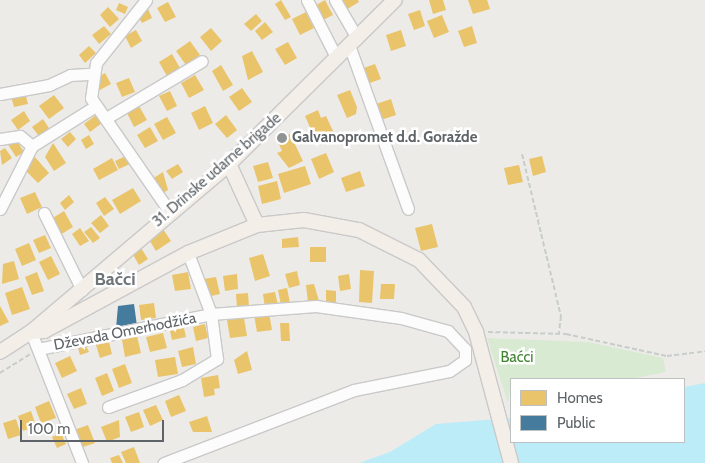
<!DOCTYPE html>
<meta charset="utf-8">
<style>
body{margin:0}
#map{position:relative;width:705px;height:463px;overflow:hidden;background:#edebe8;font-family:Cabin,sans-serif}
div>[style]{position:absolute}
.green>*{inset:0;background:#d9ead2}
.water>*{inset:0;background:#bbecf8}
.homes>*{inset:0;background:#e9c46a}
.public>*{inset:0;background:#457b9d}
.path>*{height:2px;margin-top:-1px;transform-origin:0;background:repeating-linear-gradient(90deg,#c7cec9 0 5px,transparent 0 7.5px)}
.roads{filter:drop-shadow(1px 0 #c9c9c9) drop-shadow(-1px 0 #c9c9c9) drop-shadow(0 1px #c9c9c9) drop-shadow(0 -1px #c9c9c9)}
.minor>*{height:11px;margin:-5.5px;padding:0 5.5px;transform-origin:5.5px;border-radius:5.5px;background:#fcfcfc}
.major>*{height:14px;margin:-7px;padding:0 7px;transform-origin:7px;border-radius:7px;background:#f3eee8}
.dots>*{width:14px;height:14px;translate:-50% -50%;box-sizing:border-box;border:2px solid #fff;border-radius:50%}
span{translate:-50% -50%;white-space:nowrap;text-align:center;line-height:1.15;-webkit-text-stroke:5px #fff;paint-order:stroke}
.poi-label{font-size:15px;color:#5d6366;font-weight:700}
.left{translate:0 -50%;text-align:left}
.street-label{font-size:15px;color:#5d6366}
.park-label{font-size:15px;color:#3e832f}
.quarter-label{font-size:18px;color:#6e7578;font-weight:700}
.legend{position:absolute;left:510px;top:378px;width:175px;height:65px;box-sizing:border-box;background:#fff;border:1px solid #bec1c2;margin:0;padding:6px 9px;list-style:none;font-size:15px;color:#5d6366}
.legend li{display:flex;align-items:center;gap:10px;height:25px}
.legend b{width:25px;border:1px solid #bec1c2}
.scale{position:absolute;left:20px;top:420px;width:144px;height:22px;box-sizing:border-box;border:2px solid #5d6366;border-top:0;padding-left:6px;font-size:15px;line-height:18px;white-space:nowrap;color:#5d6366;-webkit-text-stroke:4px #fff;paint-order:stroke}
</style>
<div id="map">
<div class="green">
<i style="clip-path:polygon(487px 338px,588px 342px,663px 358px,666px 372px,631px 379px,511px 379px,508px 403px)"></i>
</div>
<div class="water">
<i style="clip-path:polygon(705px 383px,705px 463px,359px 463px,390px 452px,436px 424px,511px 418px,511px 442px,684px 442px,684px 387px)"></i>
</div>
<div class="homes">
<i style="clip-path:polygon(281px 0,291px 17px,285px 20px,275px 4px)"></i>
<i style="clip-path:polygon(325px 0,333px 15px,321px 21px,313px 7px)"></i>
<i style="clip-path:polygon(338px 0,358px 0,359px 2px,344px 11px)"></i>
<i style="clip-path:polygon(429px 0,443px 0,446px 10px,433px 14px)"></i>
<i style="clip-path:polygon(468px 0,487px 0,490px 9px,473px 14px)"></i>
<i style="clip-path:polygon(168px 2px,176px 17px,165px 22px,157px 8px)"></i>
<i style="clip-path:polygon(119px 3px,128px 7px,125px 14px,116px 10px)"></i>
<i style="clip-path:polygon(108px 7px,119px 19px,110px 27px,100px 15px)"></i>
<i style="clip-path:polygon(148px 9px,152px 18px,142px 23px,137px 14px)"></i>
<i style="clip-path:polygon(420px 10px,425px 26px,414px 30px,408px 14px)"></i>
<i style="clip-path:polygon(306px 12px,314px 28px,300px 35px,292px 19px)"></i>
<i style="clip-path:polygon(256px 14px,262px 21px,251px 31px,244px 24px)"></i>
<i style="clip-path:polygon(442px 15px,449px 32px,434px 38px,427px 21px)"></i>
<i style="clip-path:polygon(265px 22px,273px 32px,262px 40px,255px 31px)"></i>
<i style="clip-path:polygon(104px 26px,111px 34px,99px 44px,92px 35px)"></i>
<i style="clip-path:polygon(472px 26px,477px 43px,464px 47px,458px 31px)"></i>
<i style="clip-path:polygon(211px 28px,222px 41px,211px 51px,200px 37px)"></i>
<i style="clip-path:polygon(136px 30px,142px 41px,131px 48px,125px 36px)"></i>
<i style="clip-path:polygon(401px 30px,406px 46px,391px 51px,386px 35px)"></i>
<i style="clip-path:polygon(190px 41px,200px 55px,186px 65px,176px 51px)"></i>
<i style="clip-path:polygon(288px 42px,297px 58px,285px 65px,275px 49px)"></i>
<i style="clip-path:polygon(89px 46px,96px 53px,85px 63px,79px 55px)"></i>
<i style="clip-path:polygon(252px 51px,263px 72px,248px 80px,242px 56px)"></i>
<i style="clip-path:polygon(172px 54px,180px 68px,167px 76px,159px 62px)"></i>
<i style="clip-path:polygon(375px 64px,381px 79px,367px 84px,361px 69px)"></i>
<i style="clip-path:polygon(221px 65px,233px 85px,223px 91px,212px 71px)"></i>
<i style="clip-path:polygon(105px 73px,111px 84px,98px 91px,93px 80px)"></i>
<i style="clip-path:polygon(195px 75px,204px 90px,189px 98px,181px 83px)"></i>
<i style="clip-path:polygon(129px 78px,135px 92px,122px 97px,116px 83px)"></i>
<i style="clip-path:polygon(242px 88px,252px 102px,239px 111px,229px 97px)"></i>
<i style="clip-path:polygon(350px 90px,357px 107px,356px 114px,347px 118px,337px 95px)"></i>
<i style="clip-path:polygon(170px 91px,177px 106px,167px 111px,159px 96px)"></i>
<i style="clip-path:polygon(25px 93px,28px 104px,14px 107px,11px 96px)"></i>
<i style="clip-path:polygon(54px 95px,64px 108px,49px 119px,39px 106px)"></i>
<i style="clip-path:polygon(391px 99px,396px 115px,381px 120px,376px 104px)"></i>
<i style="clip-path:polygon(139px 106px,147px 120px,134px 127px,127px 113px)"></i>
<i style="clip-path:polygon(205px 106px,213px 123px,199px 130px,191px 113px)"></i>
<i style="clip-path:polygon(318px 110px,321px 118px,326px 116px,334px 133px,316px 141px,305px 116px)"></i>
<i style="clip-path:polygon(24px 111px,30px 121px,18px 130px,11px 120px)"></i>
<i style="clip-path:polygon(96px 115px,102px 123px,90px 132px,84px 124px)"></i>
<i style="clip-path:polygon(226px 115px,237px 130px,227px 138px,215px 124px)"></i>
<i style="clip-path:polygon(167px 117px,176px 133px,163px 140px,154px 124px)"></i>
<i style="clip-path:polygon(43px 119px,51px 131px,41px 139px,32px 127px)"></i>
<i style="clip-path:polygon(150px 127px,158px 141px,145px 148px,137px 135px)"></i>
<i style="clip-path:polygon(70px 132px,76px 139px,68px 147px,61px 139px)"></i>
<i style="clip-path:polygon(290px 134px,303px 161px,289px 168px,277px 153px,282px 151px,277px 140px)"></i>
<i style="clip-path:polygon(89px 135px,94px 144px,86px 149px,81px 140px)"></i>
<i style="clip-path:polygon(15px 138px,24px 152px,16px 157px,7px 143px)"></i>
<i style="clip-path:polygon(53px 143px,66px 163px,54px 171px,45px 157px)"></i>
<i style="clip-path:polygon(5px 148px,12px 158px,2px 165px,0 151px)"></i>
<i style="clip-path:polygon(326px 153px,334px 172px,319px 179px,311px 159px)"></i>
<i style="clip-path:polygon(128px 155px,132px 163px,119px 169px,115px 161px)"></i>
<i style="clip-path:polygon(34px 156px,49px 173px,38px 183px,22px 167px)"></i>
<i style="clip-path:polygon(542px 156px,546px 172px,533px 176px,529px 159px)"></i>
<i style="clip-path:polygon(112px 158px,118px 170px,99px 180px,93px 169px)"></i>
<i style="clip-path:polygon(268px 162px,273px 178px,258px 182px,253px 166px)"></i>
<i style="clip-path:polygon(178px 164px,183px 172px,172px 179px,166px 171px)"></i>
<i style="clip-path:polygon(519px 165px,523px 182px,508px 185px,504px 168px)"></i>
<i style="clip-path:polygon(305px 166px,311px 184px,284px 193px,278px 174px)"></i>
<i style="clip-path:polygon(360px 171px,365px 186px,346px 192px,341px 178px)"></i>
<i style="clip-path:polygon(163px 172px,168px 190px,161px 194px,152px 179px)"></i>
<i style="clip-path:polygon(277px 181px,281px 199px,262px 204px,258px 186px)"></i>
<i style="clip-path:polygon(133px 188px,141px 201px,120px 214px,112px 200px)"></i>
<i style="clip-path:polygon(35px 192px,42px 207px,27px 214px,20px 198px)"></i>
<i style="clip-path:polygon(69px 195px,74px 202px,65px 210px,60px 203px)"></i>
<i style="clip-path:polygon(105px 197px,114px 209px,104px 216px,96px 203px)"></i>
<i style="clip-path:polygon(64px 211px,73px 227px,60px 235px,51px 219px)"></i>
<i style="clip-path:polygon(101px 215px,109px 226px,100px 233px,91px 223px)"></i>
<i style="clip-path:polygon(432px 224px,438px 247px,421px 251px,415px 228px)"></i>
<i style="clip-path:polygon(91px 227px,100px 238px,93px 243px,84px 232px)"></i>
<i style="clip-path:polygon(80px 228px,89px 241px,80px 246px,72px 234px)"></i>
<i style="clip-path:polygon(163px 229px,171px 241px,156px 251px,148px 238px)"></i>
<i style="clip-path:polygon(45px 235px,51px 248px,39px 253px,33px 240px)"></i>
<i style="clip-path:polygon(298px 237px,299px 247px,282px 248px,282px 239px)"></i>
<i style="clip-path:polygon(29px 243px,36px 260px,22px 266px,15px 249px)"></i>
<i style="clip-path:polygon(310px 247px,326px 247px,326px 262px,310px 262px)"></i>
<i style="clip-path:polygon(141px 248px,148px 259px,139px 265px,132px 253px)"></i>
<i style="clip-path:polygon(263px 254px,270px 276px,255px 281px,249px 258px)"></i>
<i style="clip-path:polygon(51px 256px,60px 274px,48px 280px,39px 262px)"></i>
<i style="clip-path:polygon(14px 261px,19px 279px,2px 284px,3px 264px)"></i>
<i style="clip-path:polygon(360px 270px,374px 271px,372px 303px,359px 302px)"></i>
<i style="clip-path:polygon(297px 271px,300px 285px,289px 288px,285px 274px)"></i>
<i style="clip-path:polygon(37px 272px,44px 291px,32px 295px,25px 277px)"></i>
<i style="clip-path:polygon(188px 272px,191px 289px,175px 291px,172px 275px)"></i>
<i style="clip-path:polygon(237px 274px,238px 289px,225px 291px,223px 276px)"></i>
<i style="clip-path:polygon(349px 274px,351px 289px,340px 291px,338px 276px)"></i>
<i style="clip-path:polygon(216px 277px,220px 294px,207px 297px,203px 279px)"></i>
<i style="clip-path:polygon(314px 284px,319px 301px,308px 302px,306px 285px)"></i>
<i style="clip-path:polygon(381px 284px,395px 284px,394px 299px,380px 299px)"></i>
<i style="clip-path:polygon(22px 287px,30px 309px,12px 315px,5px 293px)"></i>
<i style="clip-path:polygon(287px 288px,290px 303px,281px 305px,278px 290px)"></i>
<i style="clip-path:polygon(326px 290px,336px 291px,336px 303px,326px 303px)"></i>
<i style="clip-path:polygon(275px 292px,278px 305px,265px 308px,263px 294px)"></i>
<i style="clip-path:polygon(248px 293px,249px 307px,237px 308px,236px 294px)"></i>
<i style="clip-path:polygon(154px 303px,156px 318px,141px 320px,139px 305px)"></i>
<i style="clip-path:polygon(0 306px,9px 322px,0 326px)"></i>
<i style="clip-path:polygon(269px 313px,272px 330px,257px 332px,254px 315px)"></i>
<i style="clip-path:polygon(244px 318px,247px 336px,230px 338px,227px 320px)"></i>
<i style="clip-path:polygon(280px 323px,289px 323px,290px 341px,281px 341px)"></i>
<i style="clip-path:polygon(205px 324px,208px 338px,196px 341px,193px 327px)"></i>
<i style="clip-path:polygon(184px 328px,186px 337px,172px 340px,170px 331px)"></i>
<i style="clip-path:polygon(163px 333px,167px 348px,150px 352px,146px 337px)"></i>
<i style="clip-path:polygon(137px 336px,141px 353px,125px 357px,122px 340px)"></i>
<i style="clip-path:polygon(109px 342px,112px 354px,100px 358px,96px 345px)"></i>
<i style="clip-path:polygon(86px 346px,89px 352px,80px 355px,78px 348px)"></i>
<i style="clip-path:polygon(193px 347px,196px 364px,182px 367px,178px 351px)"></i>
<i style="clip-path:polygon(247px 351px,252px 370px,238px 374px,234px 360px)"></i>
<i style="clip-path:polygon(70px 356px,77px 371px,62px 378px,55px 363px)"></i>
<i style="clip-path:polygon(175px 357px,178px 374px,158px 377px,155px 360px)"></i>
<i style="clip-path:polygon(125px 364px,132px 383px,119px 388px,112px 369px)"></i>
<i style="clip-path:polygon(107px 373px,114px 391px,102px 396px,95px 378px)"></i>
<i style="clip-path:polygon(218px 375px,220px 388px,214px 389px,215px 395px,204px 397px,201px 378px)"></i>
<i style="clip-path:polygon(81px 388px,87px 404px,74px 409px,67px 394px)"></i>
<i style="clip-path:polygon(179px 395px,186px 411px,171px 417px,165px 401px)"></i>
<i style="clip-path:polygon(49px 401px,56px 418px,41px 423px,35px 407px)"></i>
<i style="clip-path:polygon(156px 405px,163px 420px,150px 426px,143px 410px)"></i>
<i style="clip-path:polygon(31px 411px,36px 426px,23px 431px,18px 416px)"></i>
<i style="clip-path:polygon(139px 412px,144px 427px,131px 432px,125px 417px)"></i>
<i style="clip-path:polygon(207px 416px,212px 432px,193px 432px,189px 422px)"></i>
<i style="clip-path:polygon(16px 419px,21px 435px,8px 439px,3px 423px)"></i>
<i style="clip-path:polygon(119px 420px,120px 437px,107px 442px,101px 427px)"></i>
<i style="clip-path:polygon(88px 425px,95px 443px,80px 448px,74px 430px)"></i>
<i style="clip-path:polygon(61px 433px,66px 444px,57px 448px,52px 437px)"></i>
<i style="clip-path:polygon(134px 447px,140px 463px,126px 463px,121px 452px)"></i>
<i style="clip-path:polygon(119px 455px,123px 463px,112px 463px,110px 458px)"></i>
</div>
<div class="public">
<i style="clip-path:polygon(134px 304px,137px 326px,116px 328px,118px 306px)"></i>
</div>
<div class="path">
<i style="left:522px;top:154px;width:167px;rotate:76.5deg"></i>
<i style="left:561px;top:316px;width:17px;rotate:97deg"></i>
<i style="left:488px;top:332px;width:78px;rotate:1.5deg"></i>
<i style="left:566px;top:334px;width:103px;rotate:12.3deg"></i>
<i style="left:667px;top:356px;width:38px;rotate:-7deg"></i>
<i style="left:0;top:373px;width:36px;rotate:-32deg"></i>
</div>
<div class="roads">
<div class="minor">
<i style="left:146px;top:0;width:80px;rotate:128.4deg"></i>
<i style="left:96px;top:63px;width:35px;rotate:98deg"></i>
<i style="left:91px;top:98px;width:139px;rotate:55.3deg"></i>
<i style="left:307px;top:0;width:64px;rotate:63deg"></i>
<i style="left:335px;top:0;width:44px;rotate:59.9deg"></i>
<i style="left:349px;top:45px;width:174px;rotate:70.2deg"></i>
<i style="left:0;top:94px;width:50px;rotate:-10.4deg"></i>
<i style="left:49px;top:85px;width:23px;rotate:-25deg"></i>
<i style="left:70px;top:75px;width:22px;rotate:-3deg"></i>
<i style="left:108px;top:117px;width:109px;rotate:-30.8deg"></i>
<i style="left:0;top:139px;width:20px;rotate:-9deg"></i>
<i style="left:20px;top:136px;width:16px;rotate:40deg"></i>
<i style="left:0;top:209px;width:71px;rotate:-63.1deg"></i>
<i style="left:32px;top:146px;width:73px;rotate:-32.2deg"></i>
<i style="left:44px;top:213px;width:86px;rotate:63.7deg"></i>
<i style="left:31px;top:332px;width:141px;rotate:68.7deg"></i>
<i style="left:38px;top:349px;width:177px;rotate:-11.4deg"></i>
<i style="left:211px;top:314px;width:105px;rotate:-4.4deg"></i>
<i style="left:316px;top:306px;width:86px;rotate:8deg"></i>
<i style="left:401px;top:318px;width:49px;rotate:15.5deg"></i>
<i style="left:448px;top:331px;width:25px;rotate:47deg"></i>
<i style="left:465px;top:349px;width:11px;rotate:90deg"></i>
<i style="left:465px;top:360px;width:19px;rotate:145deg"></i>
<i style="left:449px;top:371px;width:97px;rotate:168.7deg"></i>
<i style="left:354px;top:390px;width:204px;rotate:159deg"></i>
<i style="left:108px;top:407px;width:79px;rotate:-20deg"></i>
<i style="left:182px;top:380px;width:41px;rotate:-31deg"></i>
<i style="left:217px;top:359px;width:45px;rotate:-97.6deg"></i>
<i style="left:211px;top:314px;width:65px;rotate:-110.7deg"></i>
</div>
<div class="major">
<i style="left:229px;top:164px;width:67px;rotate:65.3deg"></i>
<i style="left:31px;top:332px;width:13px;rotate:-4deg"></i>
<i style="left:44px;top:331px;width:164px;rotate:-28.4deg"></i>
<i style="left:188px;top:253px;width:74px;rotate:-22.1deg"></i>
<i style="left:257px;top:225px;width:47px;rotate:-6.1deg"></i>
<i style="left:304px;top:220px;width:56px;rotate:10.3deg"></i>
<i style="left:359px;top:230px;width:67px;rotate:26.6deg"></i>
<i style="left:419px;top:260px;width:65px;rotate:46.2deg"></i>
<i style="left:464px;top:307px;width:28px;rotate:64deg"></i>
<i style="left:476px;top:332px;width:136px;rotate:75deg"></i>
<i style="left:0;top:352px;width:37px;rotate:-33deg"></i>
<i style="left:31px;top:332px;width:260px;rotate:-40.3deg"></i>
<i style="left:229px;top:164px;width:233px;rotate:-44.7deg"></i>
</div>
</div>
<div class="dots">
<i style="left:282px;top:138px;background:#8f9394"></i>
</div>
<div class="poi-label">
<span class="left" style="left:292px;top:138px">Galvanopromet d.d. Goražde</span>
</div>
<div class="street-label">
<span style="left:217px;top:170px;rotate:-41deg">31. Drinske udarne brigade</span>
<span style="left:125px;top:332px;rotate:-11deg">Dževada Omerhodžića</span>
</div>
<div class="park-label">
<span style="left:517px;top:358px">Baćci</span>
</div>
<div class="quarter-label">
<span style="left:115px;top:279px">Bačci</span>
</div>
<ul class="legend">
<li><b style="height:14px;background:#e9c46a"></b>Homes</li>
<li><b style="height:14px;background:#457b9d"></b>Public</li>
</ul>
<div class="scale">100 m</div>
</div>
